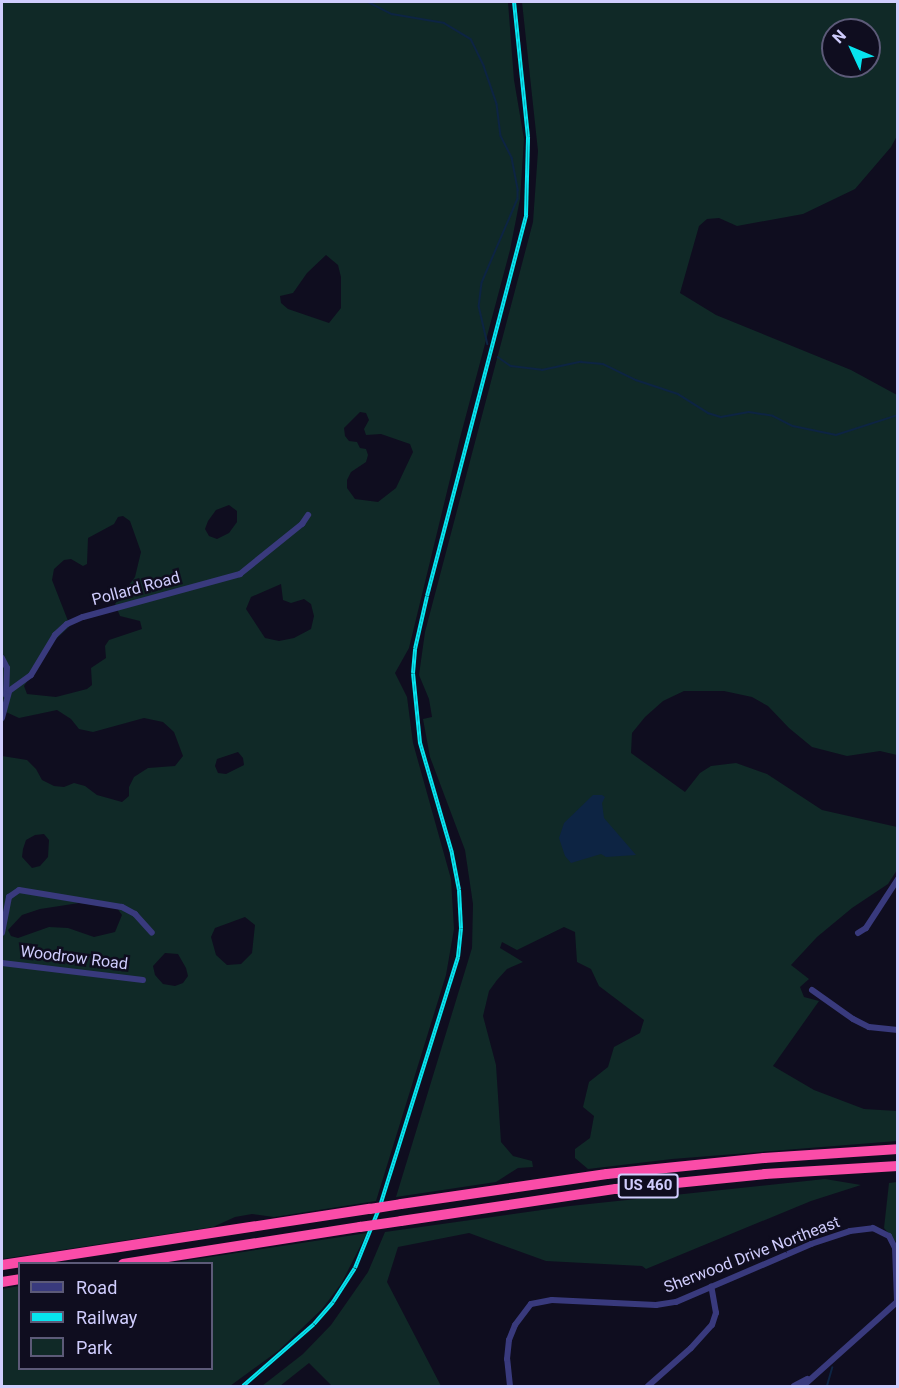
<!DOCTYPE html>
<style>
body{margin:0}
#map{position:relative;width:899px;height:1388px;overflow:hidden;background:#0f0d1f;font-family:Roboto,sans-serif}
div>[style]{position:absolute}
.green>*{inset:0;background:#102927}
.water>*{inset:0;background:#0d2443}
.stream>*{height:1.5px;margin:-0.75px;padding:0 0.75px;transform-origin:0.75px;border-radius:0.75px;background:#0d2443}
.minor>*{height:6px;margin:-3px;padding:0 3px;transform-origin:3px;border-radius:3px;background:#393a7d}
.motorway>*{height:10px;margin:-5px;padding:0 5px;transform-origin:5px;border-radius:5px;background:#fa4ca8}
.rail>*{height:4px;margin-top:-2px;transform-origin:0;background:repeating-linear-gradient(90deg,#0f0d1f 0 4.5px,#07e4ef 0 9px);box-sizing:border-box;border-block:2px solid #07e4ef}
.motorway-bridge>*{height:10px;margin:-5px;padding:0 5px;transform-origin:5px;border-radius:5px;background:#fa4ca8}
span{translate:-50% -50%;white-space:nowrap;text-align:center;line-height:1.15;-webkit-text-stroke:5px #0f0d1f;paint-order:stroke}
.shield-label span{padding:2px 4px;background:#0f0d1f;border:2px solid;border-radius:4px;-webkit-text-stroke-width:0}
.shield-label{font-size:15px;color:#d0cdfd;font-weight:700}
.street-label{font-size:16px;color:#d0cdfd}
.frame{position:absolute;inset:0;border:3px solid #d0cdfd;pointer-events:none}
.legend{position:absolute;left:18px;top:1262px;width:195px;height:108px;box-sizing:border-box;background:#0f0d1f;border:2px solid #5c5a78;margin:0;padding:8px 10px;list-style:none;font-size:18px;color:#d0cdfd}
.legend li{display:flex;align-items:center;gap:12px;height:30px}
.legend b{width:30px;border:2px solid #5c5a78}
.north{position:absolute;left:821px;top:18px;width:60px;height:60px;box-sizing:border-box;background:#0f0d1f;border:2px solid #5c5a78;border-radius:50%;rotate:314deg;font-size:16px;font-weight:700;line-height:24px;text-align:center;color:#d0cdfd}
.north::after{content:'';display:block;margin:auto;width:21px;height:27px;background:#07e4ef;clip-path:polygon(50% 0,100% 100%,50% 72%,0 100%)}
</style>
<div id="map">
<div class="green">
<i style="clip-path:polygon(evenodd,2px 2px,508px 2px,514px 80px,524px 139px,520px 199px,510px 250px,460px 438px,409px 648px,395px 673px,407px 697px,413px 743px,451px 879px,454px 929px,446px 975px,376px 1201px,274px 1217px,252px 1214px,235px 1217px,213px 1227px,2px 1259px,2px 756px,27px 760px,36px 769px,42px 780px,54px 786px,64px 787px,74px 783px,85px 786px,97px 795px,122px 802px,129px 796px,129px 787px,134px 777px,148px 768px,175px 766px,183px 756px,174px 732px,163px 722px,144px 718px,93px 732px,79px 729px,71px 719px,57px 710px,19px 718px,6px 712px,2px 726px,2px 2px,326px 255px,338px 265px,341px 277px,341px 308px,329px 323px,288px 309px,281px 303px,280px 296px,293px 293px,307px 273px,326px 255px,2px 2px,360px 412px,366px 413px,369px 420px,364px 429px,366px 435px,381px 434px,410px 444px,413px 452px,396px 488px,378px 502px,355px 499px,347px 488px,347px 480px,351px 472px,366px 462px,368px 455px,366px 449px,360px 448px,357px 442px,349px 441px,345px 436px,344px 428px,360px 412px,2px 2px,229px 505px,237px 511px,237px 522px,229px 533px,217px 539px,209px 536px,205px 529px,208px 521px,216px 510px,229px 505px,2px 2px,123px 516px,130px 521px,141px 552px,135px 577px,115px 604px,120px 616px,140px 621px,142px 629px,109px 640px,105px 646px,106px 658px,91px 668px,92px 685px,87px 689px,56px 697px,27px 694px,24px 686px,55px 640px,70px 626px,52px 580px,54px 569px,64px 560px,71px 559px,83px 566px,87px 564px,88px 538px,114px 524px,118px 517px,123px 516px,2px 2px,281px 584px,283px 600px,291px 603px,304px 599px,311px 604px,314px 616px,311px 629px,294px 638px,279px 641px,265px 638px,246px 609px,251px 597px,281px 584px,2px 2px,238px 752px,243px 758px,244px 765px,226px 774px,218px 773px,215px 766px,217px 759px,238px 752px,2px 2px,44px 834px,49px 840px,48px 857px,40px 866px,32px 868px,22px 857px,23px 849px,26px 840px,35px 835px,44px 834px,2px 2px,79px 903px,117px 908px,122px 915px,115px 932px,94px 937px,68px 928px,49px 927px,18px 938px,11px 936px,8px 930px,22px 915px,40px 909px,79px 903px,2px 2px,245px 917px,255px 925px,252px 953px,241px 964px,227px 965px,216px 955px,211px 937px,215px 928px,245px 917px,2px 2px,165px 953px,178px 954px,186px 968px,188px 976px,183px 983px,175px 986px,163px 984px,155px 975px,153px 966px,165px 953px)"></i>
<i style="clip-path:polygon(evenodd,522px 2px,897px 2px,898px 134px,891px 147px,855px 189px,803px 214px,737px 226px,719px 218px,707px 219px,699px 226px,680px 293px,716px 315px,851px 370px,897px 395px,897px 755px,880px 751px,847px 756px,812px 747px,789px 728px,768px 706px,752px 697px,724px 691px,684px 691px,663px 701px,645px 717px,632px 733px,631px 753px,685px 792px,700px 773px,711px 766px,736px 763px,767px 774px,822px 810px,897px 827px,897px 870px,888px 884px,852px 908px,817px 937px,791px 965px,809px 979px,800px 987px,804px 997px,819px 1001px,773px 1066px,814px 1090px,864px 1109px,897px 1111px,897px 1141px,672px 1159px,588px 1169px,575px 1158px,575px 1149px,590px 1138px,594px 1116px,583px 1107px,589px 1082px,608px 1067px,614px 1047px,640px 1033px,644px 1020px,599px 986px,591px 969px,577px 962px,575px 932px,564px 927px,517px 950px,502px 942px,500px 948px,523px 962px,507px 969px,497px 980px,489px 991px,483px 1016px,496px 1065px,501px 1142px,513px 1156px,532px 1161px,533px 1167px,518px 1168px,496px 1182px,396px 1197px,472px 948px,473px 904px,465px 850px,430px 757px,423px 719px,432px 717px,429px 699px,419px 675px,425px 632px,533px 222px,538px 151px,522px 2px,833px 30px,869px 30px,869px 66px,833px 66px,833px 30px)"></i>
<i style="clip-path:polygon(825px 1179px,861px 1185px,811px 1201px,646px 1269px,642px 1266px,546px 1261px,469px 1233px,398px 1247px,387px 1282px,441px 1386px,332px 1386px,309px 1363px,280px 1386px,262px 1386px,303px 1354px,331px 1325px,368px 1272px,385px 1232px,570px 1206px)"></i>
<i style="clip-path:polygon(897px 1182px,898px 1182px,897px 1243px,884px 1228px,889px 1183px)"></i>
<i style="clip-path:polygon(367px 1233px,341px 1284px,322px 1309px,278px 1351px,230px 1386px,2px 1386px,2px 1289px,19px 1286px,20px 1368px,212px 1368px,212px 1264px,171px 1263px)"></i>
</div>
<div class="water">
<i style="clip-path:polygon(593px 795px,602px 795px,605px 797px,602px 803px,604px 818px,636px 855px,606px 857px,601px 854px,571px 863px,565px 856px,559px 838px,564px 823px)"></i>
</div>
<div class="stream">
<i style="left:368px;top:2px;width:27px;rotate:27deg"></i>
<i style="left:392px;top:14px;width:53px;rotate:9.8deg"></i>
<i style="left:444px;top:23px;width:31px;rotate:31deg"></i>
<i style="left:471px;top:39px;width:30px;rotate:64deg"></i>
<i style="left:484px;top:66px;width:40px;rotate:71.1deg"></i>
<i style="left:497px;top:104px;width:32px;rotate:83deg"></i>
<i style="left:501px;top:136px;width:25px;rotate:63deg"></i>
<i style="left:512px;top:158px;width:33px;rotate:79deg"></i>
<i style="left:518px;top:190px;width:9px;rotate:90deg"></i>
<i style="left:518px;top:199px;width:91px;rotate:113.2deg"></i>
<i style="left:482px;top:283px;width:23px;rotate:97deg"></i>
<i style="left:479px;top:306px;width:39px;rotate:77deg"></i>
<i style="left:498px;top:357px;width:16px;rotate:35deg"></i>
<i style="left:511px;top:366px;width:31px;rotate:7deg"></i>
<i style="left:542px;top:370px;width:40px;rotate:-12deg"></i>
<i style="left:581px;top:362px;width:22px;rotate:5deg"></i>
<i style="left:603px;top:364px;width:37px;rotate:26deg"></i>
<i style="left:636px;top:380px;width:44px;rotate:18.4deg"></i>
<i style="left:678px;top:394px;width:36px;rotate:32deg"></i>
<i style="left:708px;top:413px;width:14px;rotate:17deg"></i>
<i style="left:721px;top:417px;width:28px;rotate:-10deg"></i>
<i style="left:749px;top:412px;width:24px;rotate:9deg"></i>
<i style="left:773px;top:416px;width:22px;rotate:27deg"></i>
<i style="left:793px;top:426px;width:44px;rotate:11.8deg"></i>
<i style="left:836px;top:435px;width:65px;rotate:-17.9deg"></i>
<i style="left:827px;top:1386px;width:19px;rotate:-74deg"></i>
</div>
<div class="minor">
<i style="left:2px;top:658px;width:11px;rotate:63deg"></i>
<i style="left:7px;top:668px;width:27px;rotate:92deg"></i>
<i style="left:2px;top:718px;width:28px;rotate:-75deg"></i>
<i style="left:9px;top:691px;width:27px;rotate:-36deg"></i>
<i style="left:31px;top:675px;width:47px;rotate:-59deg"></i>
<i style="left:55px;top:635px;width:16px;rotate:-43deg"></i>
<i style="left:67px;top:624px;width:17px;rotate:-24deg"></i>
<i style="left:83px;top:617px;width:163px;rotate:-15.3deg"></i>
<i style="left:240px;top:574px;width:80px;rotate:-38.9deg"></i>
<i style="left:302px;top:524px;width:11px;rotate:-56deg"></i>
<i style="left:2px;top:933px;width:37px;rotate:-79deg"></i>
<i style="left:9px;top:897px;width:12px;rotate:-35deg"></i>
<i style="left:19px;top:890px;width:104px;rotate:9.4deg"></i>
<i style="left:122px;top:907px;width:15px;rotate:28deg"></i>
<i style="left:135px;top:914px;width:25px;rotate:48deg"></i>
<i style="left:858px;top:933px;width:9px;rotate:-32deg"></i>
<i style="left:866px;top:928px;width:59px;rotate:-56.9deg"></i>
<i style="left:2px;top:963px;width:142px;rotate:6.9deg"></i>
<i style="left:812px;top:990px;width:50px;rotate:35.3deg"></i>
<i style="left:853px;top:1019px;width:18px;rotate:27deg"></i>
<i style="left:869px;top:1027px;width:29px;rotate:6deg"></i>
<i style="left:510px;top:1386px;width:27px;rotate:-96deg"></i>
<i style="left:507px;top:1359px;width:19px;rotate:-84deg"></i>
<i style="left:509px;top:1340px;width:16px;rotate:-68deg"></i>
<i style="left:515px;top:1325px;width:26px;rotate:-53deg"></i>
<i style="left:531px;top:1304px;width:21px;rotate:-11deg"></i>
<i style="left:552px;top:1300px;width:104px;rotate:2.8deg"></i>
<i style="left:656px;top:1305px;width:20px;rotate:-9deg"></i>
<i style="left:676px;top:1302px;width:147px;rotate:-23.2deg"></i>
<i style="left:811px;top:1244px;width:41px;rotate:-18.4deg"></i>
<i style="left:850px;top:1231px;width:23px;rotate:-7deg"></i>
<i style="left:873px;top:1228px;width:18px;rotate:27deg"></i>
<i style="left:889px;top:1236px;width:13px;rotate:63deg"></i>
<i style="left:895px;top:1248px;width:53px;rotate:87.8deg"></i>
<i style="left:648px;top:1386px;width:57px;rotate:-41.5deg"></i>
<i style="left:691px;top:1348px;width:31px;rotate:-48deg"></i>
<i style="left:712px;top:1325px;width:13px;rotate:-72deg"></i>
<i style="left:716px;top:1313px;width:27px;rotate:-100deg"></i>
<i style="left:794px;top:1386px;width:15px;rotate:-28deg"></i>
<i style="left:803px;top:1386px;width:127px;rotate:-41.8deg"></i>
</div>
<div class="motorway">
<i style="left:401px;top:1204px;width:208px;rotate:-8.3deg"></i>
<i style="left:607px;top:1174px;width:158px;rotate:-5.8deg"></i>
<i style="left:764px;top:1158px;width:134px;rotate:-3.8deg"></i>
<i style="left:401px;top:1221px;width:217px;rotate:-8.5deg"></i>
<i style="left:616px;top:1189px;width:150px;rotate:-5.7deg"></i>
<i style="left:765px;top:1174px;width:133px;rotate:-3.4deg"></i>
<i style="left:123px;top:1264px;width:240px;rotate:-8.9deg"></i>
<i style="left:2px;top:1265px;width:372px;rotate:-8.7deg"></i>
<i style="left:2px;top:1282px;width:18px;rotate:-9deg"></i>
</div>
<div class="rail">
<i style="left:243px;top:1386px;width:94px;rotate:-41.1deg"></i>
<i style="left:314px;top:1324px;width:29px;rotate:-49deg"></i>
<i style="left:333px;top:1302px;width:40px;rotate:-57.1deg"></i>
<i style="left:355px;top:1268px;width:67px;rotate:-68deg"></i>
<i style="left:380px;top:1206px;width:261px;rotate:-72.6deg"></i>
<i style="left:458px;top:957px;width:29px;rotate:-84deg"></i>
<i style="left:461px;top:928px;width:38px;rotate:-93deg"></i>
<i style="left:459px;top:890px;width:38px;rotate:-101deg"></i>
<i style="left:452px;top:853px;width:115px;rotate:-106.2deg"></i>
<i style="left:420px;top:743px;width:70px;rotate:-95.7deg"></i>
<i style="left:413px;top:673px;width:24px;rotate:-85deg"></i>
<i style="left:415px;top:649px;width:54px;rotate:-77.2deg"></i>
<i style="left:427px;top:596px;width:394px;rotate:-75.4deg"></i>
<i style="left:526px;top:215px;width:78px;rotate:-88.5deg"></i>
<i style="left:528px;top:137px;width:136px;rotate:-95.9deg"></i>
</div>
<div class="motorway-bridge">
<i style="left:370px;top:1209px;width:31px;rotate:-9deg"></i>
<i style="left:360px;top:1227px;width:41px;rotate:-8.3deg"></i>
</div>
<div class="shield-label">
<span style="left:648px;top:1186px">US 460</span>
</div>
<div class="street-label">
<span style="left:136px;top:589px;rotate:-15deg">Pollard Road</span>
<span style="left:74px;top:958px;rotate:7deg">Woodrow Road</span>
<span style="left:752px;top:1255px;rotate:-21deg">Sherwood Drive Northeast</span>
</div>
<div class="frame"></div>
<ul class="legend">
<li><b style="height:8px;background:#393a7d"></b>Road</li>
<li><b style="height:8px;background:#07e4ef"></b>Railway</li>
<li><b style="height:16px;background:#102927"></b>Park</li>
</ul>
<div class="north">N</div>
</div>
